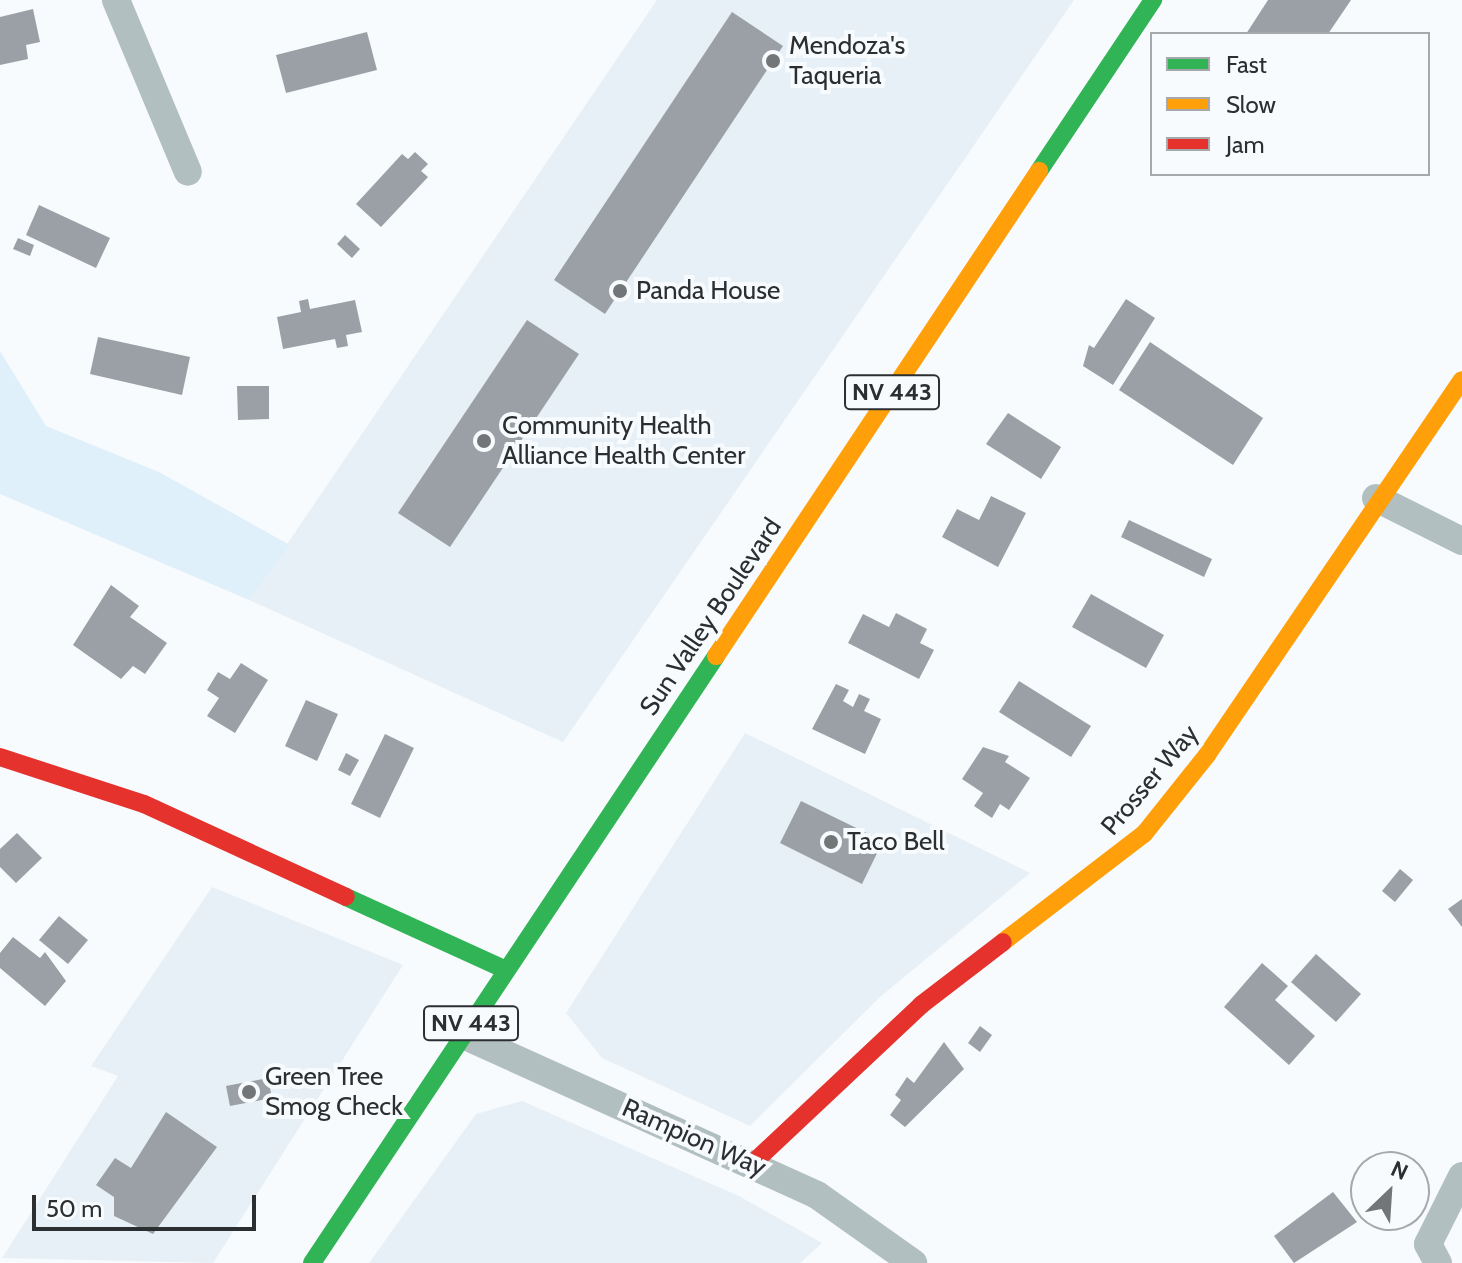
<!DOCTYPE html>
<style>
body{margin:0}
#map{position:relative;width:1462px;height:1263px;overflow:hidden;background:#f8fbfd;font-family:Cabin,sans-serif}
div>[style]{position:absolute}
.built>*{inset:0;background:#e7f0f6}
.green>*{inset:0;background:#e0f0fa}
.building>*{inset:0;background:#9aa0a6}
.street>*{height:28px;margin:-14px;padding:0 14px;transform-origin:14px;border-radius:14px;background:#b2bfc1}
.fast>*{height:18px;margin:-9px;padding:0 9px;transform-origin:9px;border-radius:9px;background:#30b455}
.slow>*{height:18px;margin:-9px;padding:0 9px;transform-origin:9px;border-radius:9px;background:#ff9f0a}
.jam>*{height:18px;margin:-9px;padding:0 9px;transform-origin:9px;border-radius:9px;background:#e5322d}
.dots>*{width:22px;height:22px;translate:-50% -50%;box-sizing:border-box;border:4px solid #f7fbfe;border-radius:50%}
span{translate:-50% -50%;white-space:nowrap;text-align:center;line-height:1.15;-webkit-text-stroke:8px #f7fbfe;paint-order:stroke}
.shield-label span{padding:2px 6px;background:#f7fbfe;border:2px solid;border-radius:6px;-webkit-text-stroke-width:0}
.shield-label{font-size:24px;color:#2b2f31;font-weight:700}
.poi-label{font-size:26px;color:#2b2f31}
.left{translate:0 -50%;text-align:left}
.street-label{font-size:26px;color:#2b2f31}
.legend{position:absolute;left:1150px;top:32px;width:280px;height:144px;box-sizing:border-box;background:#f7fbfe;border:2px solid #a5a9ac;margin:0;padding:10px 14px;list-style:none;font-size:24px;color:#2b2f31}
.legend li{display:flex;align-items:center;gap:16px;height:40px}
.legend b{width:40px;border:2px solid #a5a9ac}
.north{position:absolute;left:1350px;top:1151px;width:80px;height:80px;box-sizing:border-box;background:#f7fbfe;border:2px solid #a5a9ac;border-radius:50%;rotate:25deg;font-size:22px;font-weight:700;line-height:32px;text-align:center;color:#2b2f31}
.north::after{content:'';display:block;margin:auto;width:28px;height:36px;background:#737678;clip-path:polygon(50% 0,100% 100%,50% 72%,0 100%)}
.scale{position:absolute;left:32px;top:1195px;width:224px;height:36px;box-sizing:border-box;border:4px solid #2b2f31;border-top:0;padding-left:10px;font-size:24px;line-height:28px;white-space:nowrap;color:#2b2f31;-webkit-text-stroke:6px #f7fbfe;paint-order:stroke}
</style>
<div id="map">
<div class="built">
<i style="clip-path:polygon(657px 0,1074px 0,563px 742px,249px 600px)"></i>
<i style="clip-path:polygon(745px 733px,1030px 873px,880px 997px,750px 1126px,602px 1058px,566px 1013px)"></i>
<i style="clip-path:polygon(212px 887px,403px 965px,213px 1263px,2px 1258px,118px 1076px,91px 1066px)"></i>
<i style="clip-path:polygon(522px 1101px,739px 1196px,822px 1243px,800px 1263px,369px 1263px,476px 1114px)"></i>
</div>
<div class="green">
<i style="clip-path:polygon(0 351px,46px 426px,159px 472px,290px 545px,249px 600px,0 494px)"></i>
</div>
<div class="building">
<i style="clip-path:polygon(1268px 0,1351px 0,1328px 34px,1246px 34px)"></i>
<i style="clip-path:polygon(33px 9px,40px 42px,26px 45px,28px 59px,0 65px,0 17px)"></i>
<i style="clip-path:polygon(732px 12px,783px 46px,605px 314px,554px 280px)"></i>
<i style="clip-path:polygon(367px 32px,377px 70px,286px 93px,276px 55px)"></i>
<i style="clip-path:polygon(415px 152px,428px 164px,421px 171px,428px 177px,381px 227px,356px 204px,402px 154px,408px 159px)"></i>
<i style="clip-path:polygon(39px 205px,110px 238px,96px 268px,26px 235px)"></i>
<i style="clip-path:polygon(345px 235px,360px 249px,352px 258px,337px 244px)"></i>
<i style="clip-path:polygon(18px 238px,34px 245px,30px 256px,13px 249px)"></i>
<i style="clip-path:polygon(308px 299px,310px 309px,355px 300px,362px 332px,346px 335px,348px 346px,337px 348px,335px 339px,283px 349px,277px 317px,301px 312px,299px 301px)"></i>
<i style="clip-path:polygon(1126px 299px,1155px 318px,1113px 385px,1083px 366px,1089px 345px,1094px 348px)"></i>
<i style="clip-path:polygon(527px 320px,579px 354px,450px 547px,398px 513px)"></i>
<i style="clip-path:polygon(98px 337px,190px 357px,182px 395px,90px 374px)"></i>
<i style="clip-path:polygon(1150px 342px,1263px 418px,1233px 465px,1119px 390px)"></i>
<i style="clip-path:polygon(237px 386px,269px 386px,269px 419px,238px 420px)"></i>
<i style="clip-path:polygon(1008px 413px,1061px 447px,1041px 479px,986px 444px)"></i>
<i style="clip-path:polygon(991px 496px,1026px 513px,998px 567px,942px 537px,957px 509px,979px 520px)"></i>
<i style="clip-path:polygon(1129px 520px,1212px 559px,1204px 577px,1121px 537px)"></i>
<i style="clip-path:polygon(111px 585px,139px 606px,130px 617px,167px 643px,145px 674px,133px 666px,121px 679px,73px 645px)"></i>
<i style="clip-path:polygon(1091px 594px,1164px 635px,1146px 668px,1072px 627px)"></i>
<i style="clip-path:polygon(896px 613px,927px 629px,920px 643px,934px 650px,919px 679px,848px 643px,863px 614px,889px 627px)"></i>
<i style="clip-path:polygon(241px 663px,268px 680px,235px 733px,207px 716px,219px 698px,207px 690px,218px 672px,230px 679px)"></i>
<i style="clip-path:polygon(1019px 681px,1091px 726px,1071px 757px,999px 712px)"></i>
<i style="clip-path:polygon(836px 684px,849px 690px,843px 701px,853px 707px,859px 694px,870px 699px,864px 711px,881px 719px,865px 754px,812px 729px)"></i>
<i style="clip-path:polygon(306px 700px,338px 714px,317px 761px,285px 746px)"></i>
<i style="clip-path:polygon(385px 734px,414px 748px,380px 818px,351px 804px)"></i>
<i style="clip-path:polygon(983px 747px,1009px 756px,1005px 762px,1030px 778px,1009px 810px,1000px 804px,992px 818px,974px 806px,983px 793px,962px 779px)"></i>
<i style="clip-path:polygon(346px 753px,359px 760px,350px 776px,338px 770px)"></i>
<i style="clip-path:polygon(801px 801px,883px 841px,862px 884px,780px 843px)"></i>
<i style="clip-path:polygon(17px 833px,42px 858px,16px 883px,0 867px,0 849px)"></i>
<i style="clip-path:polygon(1400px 869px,1413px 880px,1395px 902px,1382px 891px)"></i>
<i style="clip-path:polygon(1462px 899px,1462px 927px,1448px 909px)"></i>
<i style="clip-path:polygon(59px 916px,88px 940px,68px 964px,39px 940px)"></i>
<i style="clip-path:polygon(13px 937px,40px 958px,45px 952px,66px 981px,45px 1006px,0 968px,0 953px)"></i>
<i style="clip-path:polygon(1316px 954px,1361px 994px,1336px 1022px,1291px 982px)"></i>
<i style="clip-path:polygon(1262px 963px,1288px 986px,1275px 1000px,1315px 1036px,1289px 1065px,1224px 1007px)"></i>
<i style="clip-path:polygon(980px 1026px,992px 1035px,980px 1052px,968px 1043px)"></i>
<i style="clip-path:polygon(944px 1042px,964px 1069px,905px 1127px,890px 1115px,901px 1100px,895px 1095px,907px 1077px,914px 1083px)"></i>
<i style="clip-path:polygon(268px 1078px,272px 1098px,230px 1106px,226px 1086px)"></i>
<i style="clip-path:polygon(166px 1112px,217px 1147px,153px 1234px,114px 1216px,114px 1197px,96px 1185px,115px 1158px,131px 1168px)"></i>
<i style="clip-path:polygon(1333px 1192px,1357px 1222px,1294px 1263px,1274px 1236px)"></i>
</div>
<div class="street">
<i style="left:116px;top:0;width:186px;rotate:67.3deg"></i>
<i style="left:1376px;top:498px;width:96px;rotate:26.6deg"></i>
<i style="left:463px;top:1035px;width:388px;rotate:24.3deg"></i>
<i style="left:817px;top:1195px;width:118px;rotate:35.3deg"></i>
<i style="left:1438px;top:1263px;width:21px;rotate:-118deg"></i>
<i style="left:1428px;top:1244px;width:76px;rotate:-63.4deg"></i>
</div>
<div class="fast">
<i style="left:1039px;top:171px;width:206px;rotate:-56.3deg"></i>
<i style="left:346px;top:897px;width:176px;rotate:24.5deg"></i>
<i style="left:312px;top:1263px;width:729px;rotate:-56.35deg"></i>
</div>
<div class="slow">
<i style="left:716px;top:656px;width:583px;rotate:-56.34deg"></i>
<i style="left:1003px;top:942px;width:178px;rotate:-37.5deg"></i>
<i style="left:1144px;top:834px;width:101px;rotate:-51.4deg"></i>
<i style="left:1207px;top:755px;width:453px;rotate:-55.8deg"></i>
</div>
<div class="jam">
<i style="left:0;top:757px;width:151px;rotate:18.1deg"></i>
<i style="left:144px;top:804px;width:222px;rotate:24.7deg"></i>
<i style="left:753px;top:1163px;width:231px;rotate:-43.2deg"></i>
<i style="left:921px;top:1005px;width:103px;rotate:-37.5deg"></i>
</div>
<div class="dots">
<i style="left:773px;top:61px;background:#737678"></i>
<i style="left:620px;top:291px;background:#737678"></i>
<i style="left:484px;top:441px;background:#737678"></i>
<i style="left:831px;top:842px;background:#737678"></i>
<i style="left:249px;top:1092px;background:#737678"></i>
</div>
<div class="shield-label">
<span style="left:892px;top:392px">NV 443</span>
<span style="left:471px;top:1023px">NV 443</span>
</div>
<div class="poi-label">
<span class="left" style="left:789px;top:61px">Mendoza's<br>Taqueria</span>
<span class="left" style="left:636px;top:291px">Panda House</span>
<span class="left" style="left:502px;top:441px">Community Health<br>Alliance Health Center</span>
<span class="left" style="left:847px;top:842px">Taco Bell</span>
<span class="left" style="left:265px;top:1092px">Green Tree<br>Smog Check</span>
</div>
<div class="street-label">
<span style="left:711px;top:617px;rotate:-56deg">Sun Valley Boulevard</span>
<span style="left:1150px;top:780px;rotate:-50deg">Prosser Way</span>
<span style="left:694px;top:1138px;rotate:24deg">Rampion Way</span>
</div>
<ul class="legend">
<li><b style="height:10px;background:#30b455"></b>Fast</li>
<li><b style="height:10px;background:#ff9f0a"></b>Slow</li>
<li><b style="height:10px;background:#e5322d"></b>Jam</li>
</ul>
<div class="north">N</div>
<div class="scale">50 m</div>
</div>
